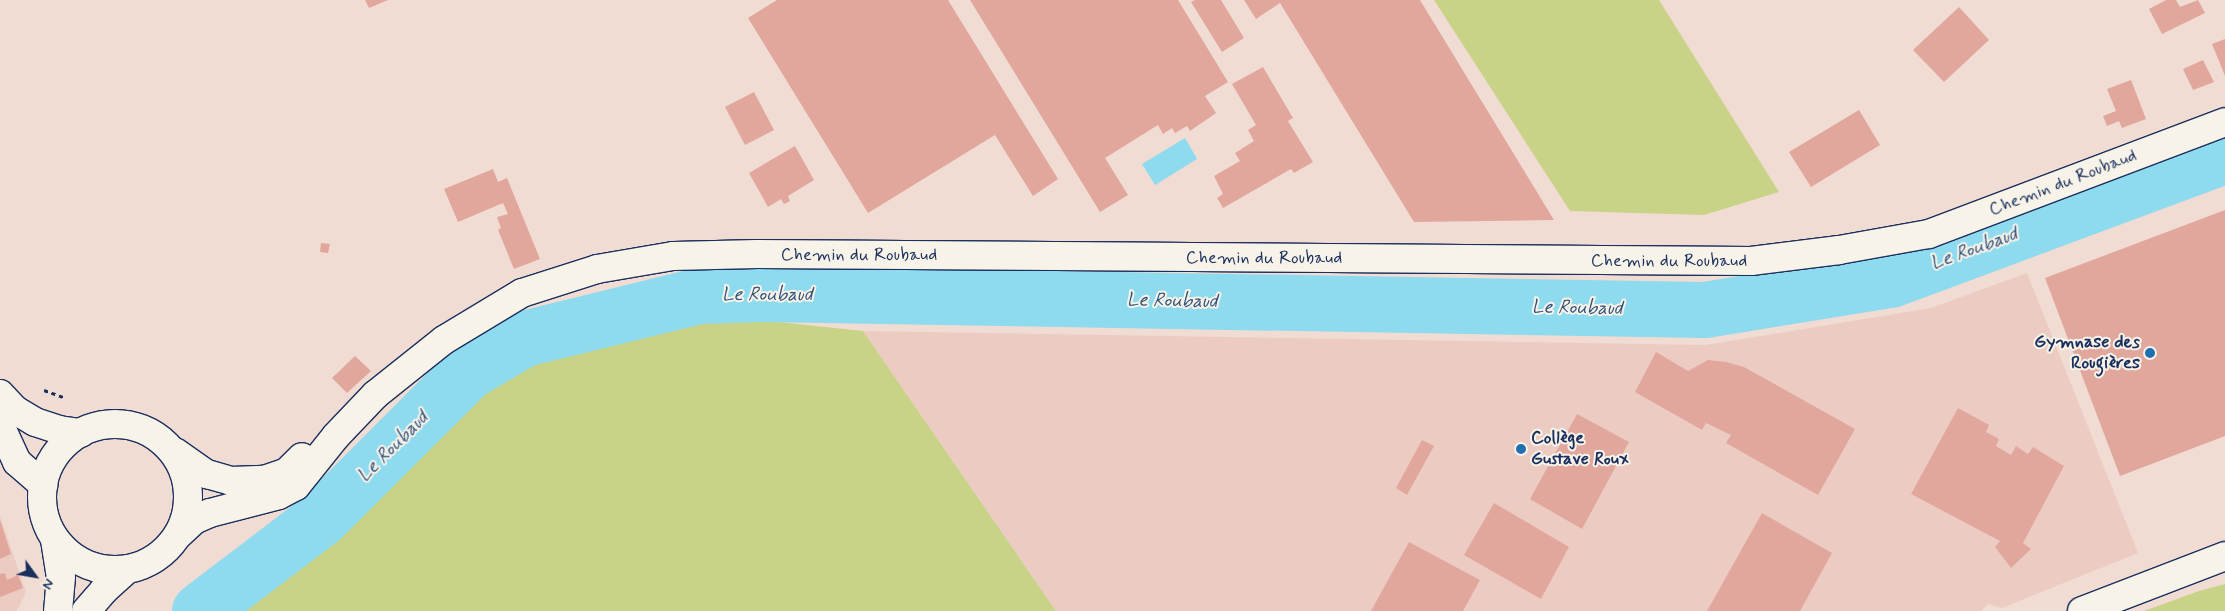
<!DOCTYPE html>
<meta charset="utf-8">
<style>
body{margin:0}
#map{position:relative;width:2225px;height:611px;overflow:hidden;background:#f0dcd2;font-family:Mynerve,sans-serif}
div>[style]{position:absolute}
.built>*{inset:0;background:#ecccc2}
.green>*{inset:0;background:#c9d387}
.water>*{inset:0;background:#8edaef}
.river>*{height:56px;margin:-28px;padding:0 28px;transform-origin:28px;border-radius:28px;background:#8edaef}
.building>*{inset:0;background:#e1a79d}
.path>*{height:3px;margin-top:-1.5px;transform-origin:0;background:repeating-linear-gradient(90deg,#1b2f5e 0 4px,transparent 0 8px)}
.roads{filter:drop-shadow(1px 0 #1b2f5e) drop-shadow(-1px 0 #1b2f5e) drop-shadow(0 1px #1b2f5e) drop-shadow(0 -1px #1b2f5e)}
.minor>*{height:28px;margin:-14px;padding:0 14px;transform-origin:14px;border-radius:14px;background:#f7f3e8}
.tertiary>*{height:28px;margin:-14px;padding:0 14px;transform-origin:14px;border-radius:14px;background:#f7f3e8}
.tertiary>.ring{margin:-14px;padding:0;box-sizing:content-box;background:none;border:28px solid #f7f3e8;border-radius:50%}
.dots>*{width:14px;height:14px;translate:-50% -50%;box-sizing:border-box;border:2px solid #f7f3e8;border-radius:50%}
span{translate:-50% -50%;white-space:nowrap;text-align:center;line-height:1.15;-webkit-text-stroke:4px #f7f3e8;paint-order:stroke}
.street-label{font-size:18px;color:#1b2f5e}
.poi-label{font-size:18px;color:#1b2f5e;font-weight:700}
.right{translate:-100% -50%;text-align:right}
.left{translate:0 -50%;text-align:left}
.water-label{font-size:19px;color:#32517b;font-style:italic}
.north{position:absolute;left:10px;top:551px;width:50px;height:50px;-webkit-text-stroke:4px #f7f3e8;paint-order:stroke;rotate:122deg;font-size:14px;font-weight:700;line-height:20px;text-align:center;color:#1b2f5e}
.north::after{content:'';display:block;margin:auto;width:18px;height:22px;background:#1b2f5e;clip-path:polygon(50% 0,100% 100%,50% 72%,0 100%)}
</style>
<div id="map">
<div class="built">
<i style="clip-path:polygon(2027px 273px,2138px 553px,2002px 608px,1988px 604px,1981px 611px,1056px 611px,863px 331px,1706px 345px,1931px 308px)"></i>
<i style="clip-path:polygon(0 516px,26px 592px,17px 611px,0 611px)"></i>
</div>
<div class="green">
<i style="clip-path:polygon(1434px 0,1659px 0,1779px 192px,1704px 215px,1570px 211px)"></i>
<i style="clip-path:polygon(702px 314px,863px 331px,1056px 611px,233px 611px,335px 520px,465px 390px,528px 358px)"></i>
<i style="clip-path:polygon(2225px 584px,2225px 611px,2144px 611px,2199px 591px)"></i>
</div>
<div class="water">
<i style="clip-path:polygon(1185px 138px,1197px 159px,1155px 185px,1142px 164px)"></i>
</div>
<div class="river">
<i style="left:200px;top:611px;width:153px;rotate:-37.3deg"></i>
<i style="left:322px;top:518px;width:206px;rotate:-45deg"></i>
<i style="left:468px;top:372px;width:65px;rotate:-30.5deg"></i>
<i style="left:524px;top:339px;width:180px;rotate:-13.8deg"></i>
<i style="left:699px;top:296px;width:63px;rotate:-1.8deg"></i>
<i style="left:762px;top:294px;width:943px;rotate:0.97deg"></i>
<i style="left:1705px;top:310px;width:188px;rotate:-9.2deg"></i>
<i style="left:1891px;top:280px;width:356px;rotate:-20.4deg"></i>
</div>
<div class="building">
<i style="clip-path:polygon(365px 0,388px 0,369px 8px)"></i>
<i style="clip-path:polygon(777px 0,948px 0,1058px 179px,1033px 196px,995px 135px,868px 213px,748px 18px)"></i>
<i style="clip-path:polygon(970px 0,1178px 0,1228px 82px,1205px 96px,1216px 113px,1190px 131px,1187px 126px,1175px 133px,1172px 128px,1163px 134px,1158px 125px,1105px 158px,1128px 195px,1100px 212px)"></i>
<i style="clip-path:polygon(1195px 0,1221px 0,1244px 38px,1222px 52px,1191px 2px)"></i>
<i style="clip-path:polygon(1244px 0,1420px 0,1554px 220px,1414px 222px,1280px 3px,1256px 19px)"></i>
<i style="clip-path:polygon(2166px 0,2176px 0,2180px 7px,2198px 0,2205px 13px,2162px 34px,2149px 9px)"></i>
<i style="clip-path:polygon(1959px 7px,1989px 40px,1944px 82px,1913px 50px)"></i>
<i style="clip-path:polygon(2225px 39px,2225px 76px,2212px 44px)"></i>
<i style="clip-path:polygon(2203px 60px,2214px 82px,2193px 90px,2183px 69px)"></i>
<i style="clip-path:polygon(1263px 67px,1293px 118px,1288px 121px,1313px 162px,1294px 173px,1291px 169px,1223px 208px,1217px 198px,1223px 194px,1214px 176px,1240px 161px,1235px 153px,1254px 141px,1248px 130px,1256px 125px,1232px 84px)"></i>
<i style="clip-path:polygon(2131px 80px,2146px 119px,2122px 128px,2119px 121px,2107px 126px,2103px 116px,2116px 111px,2107px 89px)"></i>
<i style="clip-path:polygon(754px 92px,774px 130px,745px 145px,725px 107px)"></i>
<i style="clip-path:polygon(1859px 110px,1880px 145px,1811px 187px,1789px 152px)"></i>
<i style="clip-path:polygon(795px 146px,814px 180px,788px 196px,790px 201px,784px 204px,781px 199px,768px 207px,749px 173px)"></i>
<i style="clip-path:polygon(493px 169px,498px 182px,507px 178px,540px 259px,514px 269px,498px 230px,501px 228px,497px 217px,508px 214px,503px 203px,458px 222px,444px 189px)"></i>
<i style="clip-path:polygon(2225px 210px,2225px 436px,2120px 476px,2045px 278px)"></i>
<i style="clip-path:polygon(321px 243px,330px 244px,328px 253px,320px 252px)"></i>
<i style="clip-path:polygon(1656px 352px,1688px 371px,1708px 360px,1726px 362px,1744px 367px,1855px 429px,1818px 495px,1726px 443px,1731px 435px,1706px 423px,1702px 430px,1635px 392px)"></i>
<i style="clip-path:polygon(355px 356px,371px 371px,347px 393px,332px 378px)"></i>
<i style="clip-path:polygon(1958px 408px,1989px 425px,1986px 432px,1999px 439px,1996px 446px,2011px 455px,2016px 446px,2028px 454px,2033px 447px,2064px 466px,2023px 543px,2031px 549px,2011px 568px,1995px 547px,2000px 541px,1911px 494px)"></i>
<i style="clip-path:polygon(1577px 414px,1629px 442px,1582px 529px,1530px 499px)"></i>
<i style="clip-path:polygon(1422px 440px,1434px 446px,1407px 495px,1396px 488px)"></i>
<i style="clip-path:polygon(1494px 503px,1569px 547px,1541px 599px,1464px 555px)"></i>
<i style="clip-path:polygon(1762px 513px,1832px 553px,1800px 611px,1707px 611px)"></i>
<i style="clip-path:polygon(0 520px,11px 554px,0 559px)"></i>
<i style="clip-path:polygon(1409px 542px,1480px 580px,1463px 611px,1371px 611px)"></i>
<i style="clip-path:polygon(5px 573px,7px 580px,18px 575px,23px 588px,0 597px,0 574px)"></i>
</div>
<div class="path">
<i style="left:44px;top:390px;width:23px;rotate:20deg"></i>
</div>
<div class="roads">
<div class="minor">
<i style="left:55px;top:540px;width:37px;rotate:81deg"></i>
<i style="left:61px;top:577px;width:34px;rotate:95deg"></i>
<i style="left:86px;top:611px;width:28px;rotate:-49deg"></i>
<i style="left:104px;top:590px;width:31px;rotate:-42deg"></i>
<i style="left:2082px;top:611px;width:153px;rotate:-21deg"></i>
</div>
<div class="tertiary">
<i style="left:0;top:394px;width:22px;rotate:47deg"></i>
<i style="left:15px;top:410px;width:23px;rotate:31deg"></i>
<i style="left:35px;top:422px;width:25px;rotate:18deg"></i>
<i style="left:59px;top:430px;width:22px;rotate:8deg"></i>
<i class="ring" style="left:42px;top:424px;width:118px;height:118px"></i>
<i style="left:0;top:425px;width:41px;rotate:65.3deg"></i>
<i style="left:17px;top:462px;width:35px;rotate:41deg"></i>
<i style="left:175px;top:452px;width:39px;rotate:35deg"></i>
<i style="left:207px;top:474px;width:25px;rotate:16deg"></i>
<i style="left:231px;top:481px;width:33px;rotate:-2deg"></i>
<i style="left:264px;top:480px;width:24px;rotate:-19deg"></i>
<i style="left:287px;top:472px;width:21px;rotate:-45deg"></i>
<i style="left:178px;top:535px;width:22px;rotate:-43deg"></i>
<i style="left:194px;top:520px;width:17px;rotate:-24deg"></i>
<i style="left:210px;top:513px;width:71px;rotate:-14.6deg"></i>
<i style="left:279px;top:495px;width:19px;rotate:-28deg"></i>
<i style="left:296px;top:486px;width:64px;rotate:-51.3deg"></i>
<i style="left:336px;top:436px;width:57px;rotate:-46.4deg"></i>
<i style="left:375px;top:395px;width:88px;rotate:-38.6deg"></i>
<i style="left:444px;top:340px;width:91px;rotate:-31.1deg"></i>
<i style="left:522px;top:293px;width:79px;rotate:-17.7deg"></i>
<i style="left:597px;top:269px;width:77px;rotate:-9.7deg"></i>
<i style="left:673px;top:256px;width:84px;rotate:-1.4deg"></i>
<i style="left:757px;top:254px;width:994px;rotate:0.4deg"></i>
<i style="left:1751px;top:261px;width:89px;rotate:-7.1deg"></i>
<i style="left:1839px;top:250px;width:91px;rotate:-10.1deg"></i>
<i style="left:1929px;top:234px;width:316px;rotate:-20.7deg"></i>
</div>
</div>
<div class="dots">
<i style="left:2150px;top:353px;background:#1f6fb2"></i>
<i style="left:1521px;top:449px;background:#1f6fb2"></i>
</div>
<div class="street-label">
<span style="left:2063px;top:183px;rotate:-21deg">Chemin du Roubaud</span>
<span style="left:859px;top:255px">Chemin du Roubaud</span>
<span style="left:1264px;top:258px">Chemin du Roubaud</span>
<span style="left:1669px;top:261px">Chemin du Roubaud</span>
</div>
<div class="poi-label">
<span class="right" style="left:2140px;top:353px">Gymnase des<br>Rougières</span>
<span class="left" style="left:1531px;top:449px">Collège<br>Gustave Roux</span>
</div>
<div class="water-label">
<span style="left:1974px;top:249px;rotate:-20deg">Le Roubaud</span>
<span style="left:767px;top:295px">Le Roubaud</span>
<span style="left:1172px;top:301px;rotate:1deg">Le Roubaud</span>
<span style="left:1577px;top:308px;rotate:1deg">Le Roubaud</span>
<span style="left:393px;top:447px;rotate:-45deg">Le Roubaud</span>
</div>
<div class="north">N</div>
</div>
